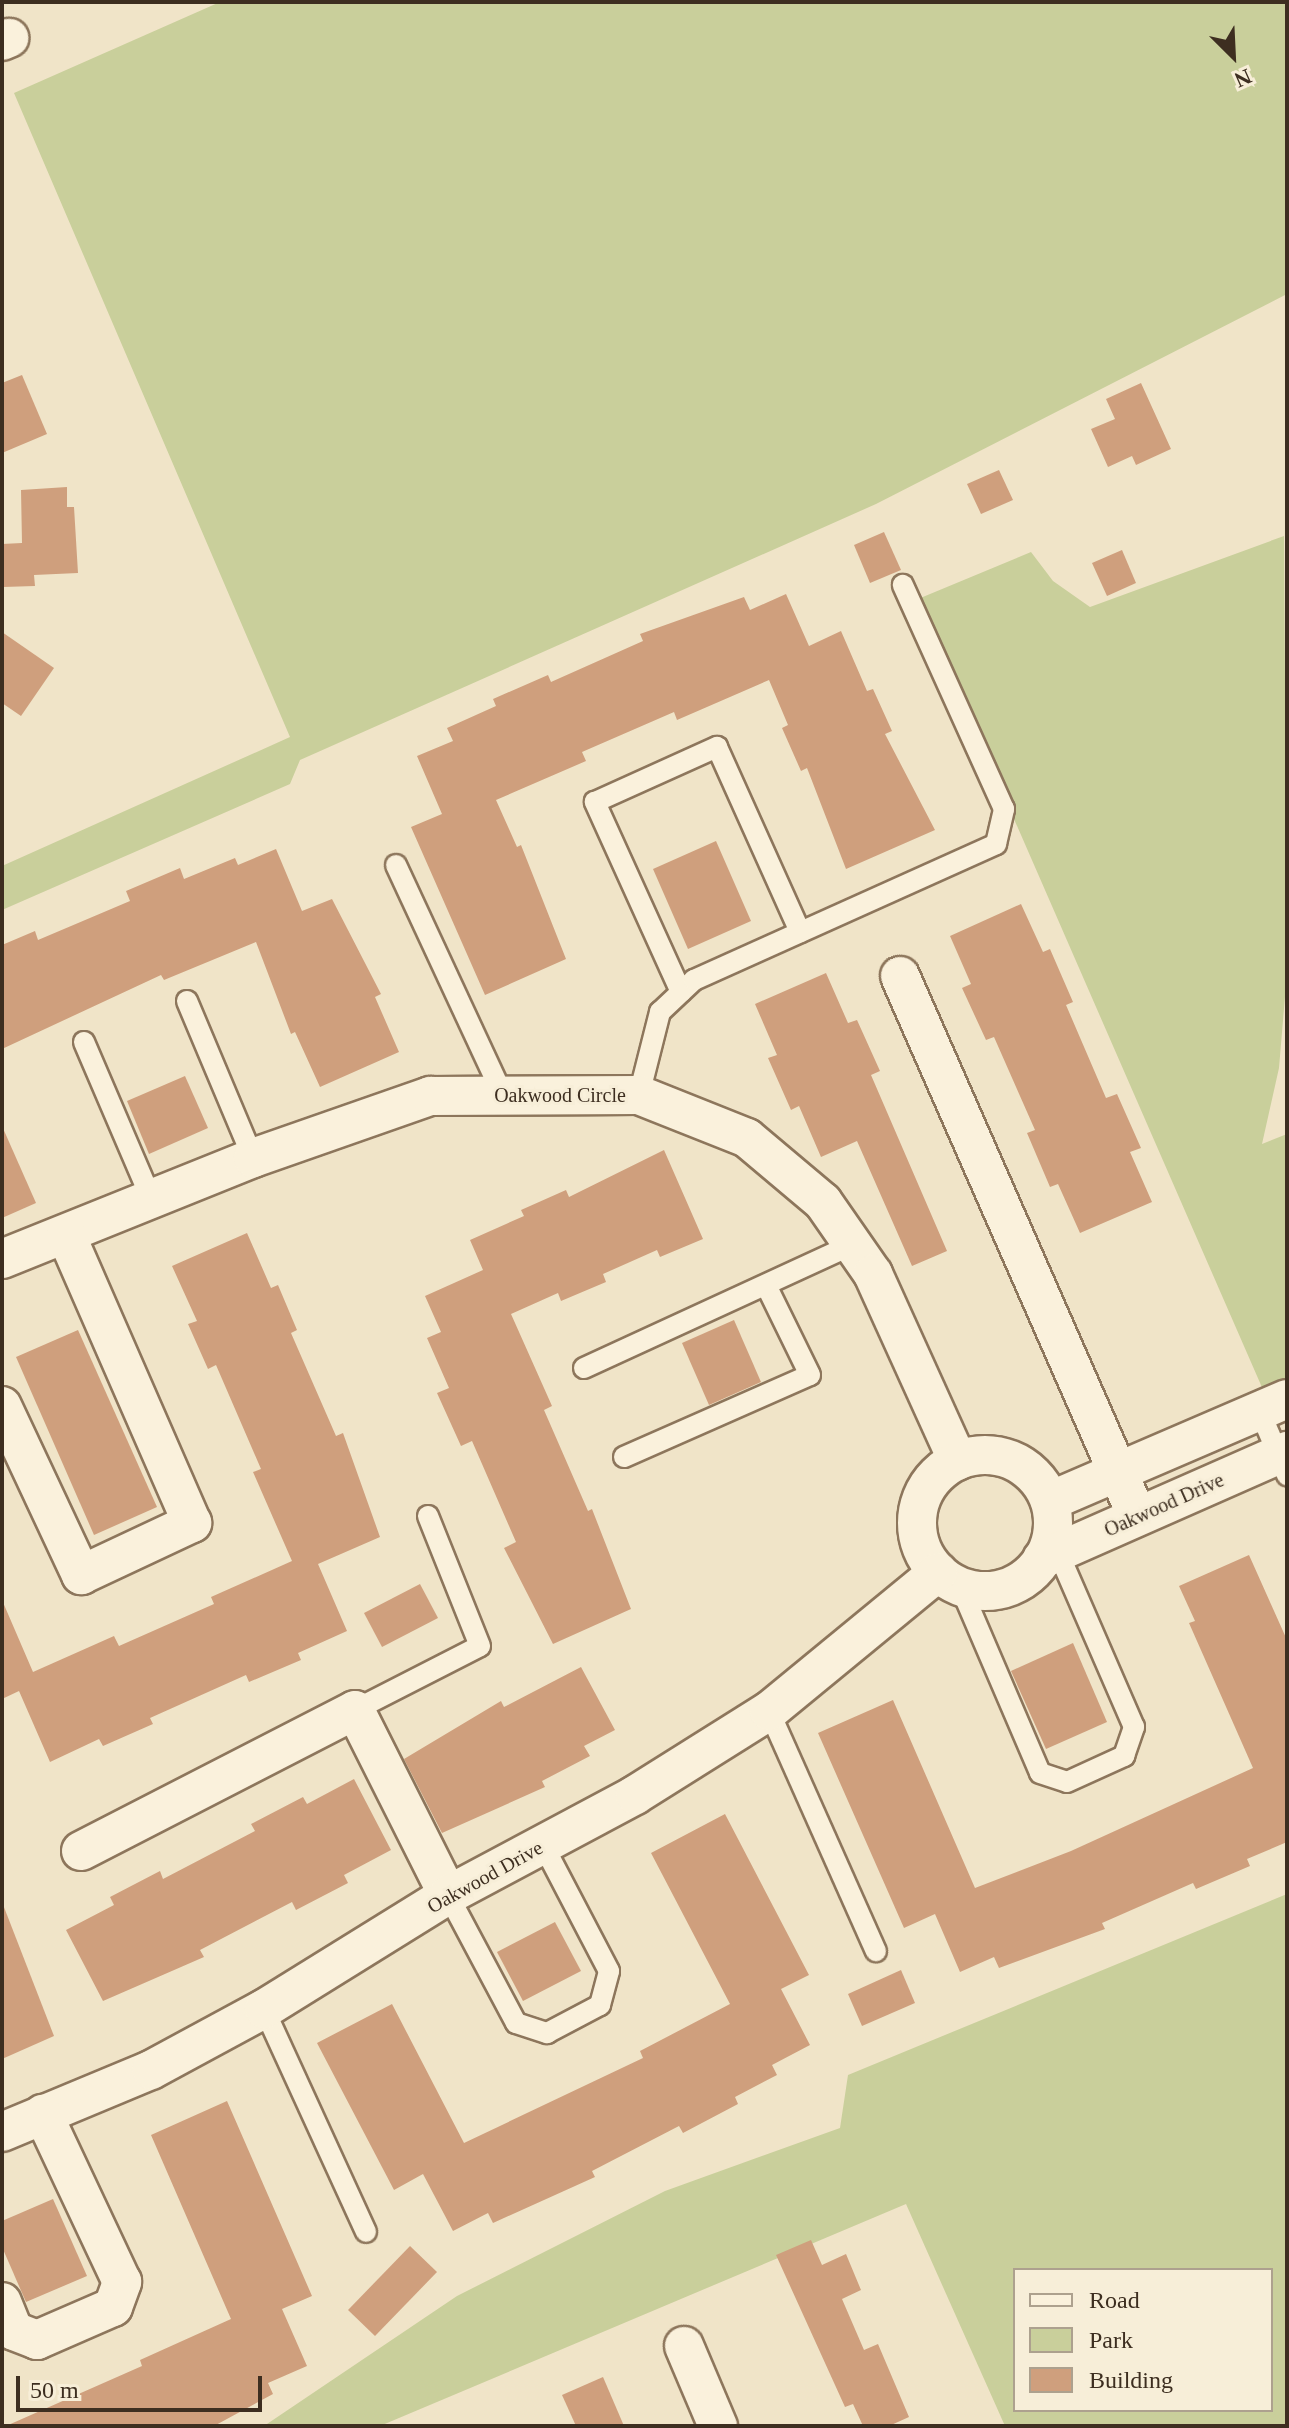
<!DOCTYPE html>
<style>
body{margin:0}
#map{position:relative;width:1289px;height:2428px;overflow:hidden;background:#f0e4c8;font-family:"Times New Roman",serif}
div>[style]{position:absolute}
.green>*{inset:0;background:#c9cf9b}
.building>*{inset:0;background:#cf9f7d}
.roads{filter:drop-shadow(2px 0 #8d765c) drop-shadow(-2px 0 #8d765c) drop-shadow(0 2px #8d765c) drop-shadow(0 -2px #8d765c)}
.lane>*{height:20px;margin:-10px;padding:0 10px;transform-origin:10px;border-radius:10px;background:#faf1dc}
.street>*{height:38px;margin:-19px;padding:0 19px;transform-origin:19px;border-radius:19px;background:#faf1dc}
.street>.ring{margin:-19px;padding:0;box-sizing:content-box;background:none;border:38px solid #faf1dc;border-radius:50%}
span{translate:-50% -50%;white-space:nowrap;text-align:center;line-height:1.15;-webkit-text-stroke:6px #f7eed8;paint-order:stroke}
.street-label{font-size:20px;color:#3d2e20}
.frame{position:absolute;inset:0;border:4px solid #3d2e20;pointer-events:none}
.legend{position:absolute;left:1013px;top:2268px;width:260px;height:144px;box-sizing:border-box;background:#f7eed8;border:2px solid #ada18e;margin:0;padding:10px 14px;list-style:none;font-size:24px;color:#3d2e20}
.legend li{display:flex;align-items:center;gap:16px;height:40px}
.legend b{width:40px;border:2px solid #ada18e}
.north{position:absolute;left:1193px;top:16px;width:80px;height:80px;-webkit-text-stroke:6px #f7eed8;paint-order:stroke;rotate:156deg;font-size:22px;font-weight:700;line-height:32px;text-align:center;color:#3d2e20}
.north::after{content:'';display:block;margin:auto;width:28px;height:36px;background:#3d2e20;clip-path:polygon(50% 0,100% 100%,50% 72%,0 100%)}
.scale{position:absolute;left:16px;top:2376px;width:246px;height:36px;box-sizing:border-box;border:4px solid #3d2e20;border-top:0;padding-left:10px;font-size:24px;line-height:28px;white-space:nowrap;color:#3d2e20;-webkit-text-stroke:6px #f7eed8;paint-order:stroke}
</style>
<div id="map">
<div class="green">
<i style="clip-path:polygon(220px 2px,1287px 2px,1287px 294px,876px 504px,300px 760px,290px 784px,2px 910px,2px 866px,290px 737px,14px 93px)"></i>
<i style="clip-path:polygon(1284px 536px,1287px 973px,1279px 1068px,1262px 1144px,1287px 1134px,1287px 1382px,1264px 1392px,918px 599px,1031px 552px,1053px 581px,1090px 607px)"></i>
<i style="clip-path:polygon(evenodd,1287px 1894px,1287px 2426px,1005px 2426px,906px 2204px,380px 2426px,264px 2426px,457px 2296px,665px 2191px,840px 2128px,848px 2075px,1287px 1894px,1015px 2270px,1271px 2270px,1271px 2410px,1015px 2410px,1015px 2270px)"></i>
</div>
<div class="building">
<i style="clip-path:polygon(22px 375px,47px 434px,2px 453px,2px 383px)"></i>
<i style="clip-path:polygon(1141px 383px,1171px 449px,1136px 465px,1132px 456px,1108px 467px,1091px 429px,1115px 419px,1106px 399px)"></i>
<i style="clip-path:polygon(999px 470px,1013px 500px,981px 514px,967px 484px)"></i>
<i style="clip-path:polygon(67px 487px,67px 507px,74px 507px,78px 573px,34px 575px,35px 586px,3px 587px,2px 544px,22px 543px,21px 490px)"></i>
<i style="clip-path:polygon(884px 532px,901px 570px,870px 583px,854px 545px)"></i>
<i style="clip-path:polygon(1122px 550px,1136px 583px,1107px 596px,1092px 563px)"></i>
<i style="clip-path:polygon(786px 594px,809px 646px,841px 631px,867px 691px,873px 689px,892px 731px,885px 734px,935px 830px,846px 869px,807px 768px,801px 771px,782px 728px,788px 725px,769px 680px,677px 720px,674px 712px,582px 752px,586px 761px,496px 800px,517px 847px,521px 845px,566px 959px,485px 995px,411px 827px,442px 814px,417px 756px,453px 741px,447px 728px,496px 706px,493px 699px,548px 675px,551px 682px,643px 641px,640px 634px,744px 597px,750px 610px)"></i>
<i style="clip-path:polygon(2px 632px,54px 668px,21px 716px,2px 703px)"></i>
<i style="clip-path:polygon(716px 841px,751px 921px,688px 949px,653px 869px)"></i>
<i style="clip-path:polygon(276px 849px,302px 911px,332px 899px,381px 994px,375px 997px,399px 1052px,320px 1087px,295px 1032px,291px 1034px,256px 942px,164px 980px,161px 975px,2px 1049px,2px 945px,35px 931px,38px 940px,130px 901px,126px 891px,180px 868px,184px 879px,235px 858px,238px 865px)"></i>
<i style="clip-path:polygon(1021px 904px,1043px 952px,1050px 949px,1073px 1002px,1066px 1005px,1106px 1098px,1117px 1094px,1141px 1148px,1130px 1152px,1152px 1202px,1080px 1233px,1058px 1184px,1050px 1187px,1027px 1133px,1035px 1130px,994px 1037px,986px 1040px,962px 988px,971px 984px,950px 936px)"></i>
<i style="clip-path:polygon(826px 973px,848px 1023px,857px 1020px,880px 1071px,871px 1075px,947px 1251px,912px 1266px,857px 1141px,821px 1157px,799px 1106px,791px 1110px,768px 1058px,777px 1055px,755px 1004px)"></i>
<i style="clip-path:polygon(185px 1076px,208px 1128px,149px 1154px,127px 1101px)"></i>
<i style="clip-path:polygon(2px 1126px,36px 1203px,2px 1218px)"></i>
<i style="clip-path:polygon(664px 1150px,703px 1239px,660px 1257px,657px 1250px,603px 1274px,606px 1282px,561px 1301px,558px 1293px,511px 1314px,552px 1406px,544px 1410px,588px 1511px,592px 1509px,631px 1609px,553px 1644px,504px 1548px,516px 1542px,472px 1441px,461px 1446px,437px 1393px,449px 1388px,427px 1338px,441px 1332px,425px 1296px,483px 1270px,470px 1240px,524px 1216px,521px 1210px,566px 1190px,569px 1197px)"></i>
<i style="clip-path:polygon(247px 1233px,271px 1288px,278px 1285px,297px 1330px,291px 1333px,336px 1436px,343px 1433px,380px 1537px,318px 1564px,347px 1631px,298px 1653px,301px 1660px,249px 1682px,246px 1675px,150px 1718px,153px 1724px,103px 1746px,99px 1739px,50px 1762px,19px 1691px,2px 1699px,2px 1600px,33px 1672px,114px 1636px,119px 1646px,214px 1604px,211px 1597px,292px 1561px,253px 1472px,261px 1469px,216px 1365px,208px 1369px,188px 1324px,197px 1321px,172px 1266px)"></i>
<i style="clip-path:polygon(734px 1320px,761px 1382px,709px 1405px,682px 1343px)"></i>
<i style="clip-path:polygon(78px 1330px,157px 1507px,94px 1535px,16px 1357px)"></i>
<i style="clip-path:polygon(1249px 1555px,1287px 1640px,1287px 1842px,1247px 1859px,1250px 1866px,1196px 1889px,1193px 1883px,1102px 1923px,1105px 1929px,999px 1968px,994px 1957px,960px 1972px,935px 1914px,904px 1928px,818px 1733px,893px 1700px,975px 1888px,1071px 1851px,1253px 1768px,1189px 1623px,1195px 1621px,1179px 1586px)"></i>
<i style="clip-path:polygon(420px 1584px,438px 1618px,382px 1647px,364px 1613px)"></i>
<i style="clip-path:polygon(1073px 1643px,1107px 1722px,1046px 1749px,1011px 1671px)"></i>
<i style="clip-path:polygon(581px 1667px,615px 1730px,584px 1746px,590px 1756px,542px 1781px,545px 1787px,442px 1833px,404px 1759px,501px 1701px,504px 1707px)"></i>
<i style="clip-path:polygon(354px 1779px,391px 1850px,344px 1875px,348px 1883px,296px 1910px,292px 1902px,200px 1950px,204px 1957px,103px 2001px,66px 1930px,114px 1905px,110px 1897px,160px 1871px,163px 1879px,255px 1831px,251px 1824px,303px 1797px,307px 1804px)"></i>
<i style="clip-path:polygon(725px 1814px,809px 1975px,781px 1989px,810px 2045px,772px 2065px,777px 2075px,735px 2097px,738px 2104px,683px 2133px,679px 2126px,592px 2171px,595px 2177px,493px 2223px,488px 2213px,453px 2231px,423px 2174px,394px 2190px,317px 2043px,392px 2004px,464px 2143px,643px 2058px,640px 2051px,730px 2004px,651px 1853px)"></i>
<i style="clip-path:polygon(2px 1902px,54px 2036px,2px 2059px)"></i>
<i style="clip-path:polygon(555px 1922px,581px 1971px,523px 2001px,497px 1952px)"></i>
<i style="clip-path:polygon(901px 1970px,915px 2003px,862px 2026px,848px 1994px)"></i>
<i style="clip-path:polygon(227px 2101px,312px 2296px,282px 2309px,307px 2366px,268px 2383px,273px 2394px,214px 2426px,6px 2426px,142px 2366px,140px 2360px,231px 2319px,151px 2135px)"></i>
<i style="clip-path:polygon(53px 2199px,87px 2276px,26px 2302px,2px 2247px,2px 2221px)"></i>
<i style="clip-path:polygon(811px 2240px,822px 2265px,846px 2254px,861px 2290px,842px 2299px,864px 2350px,878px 2344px,909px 2417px,889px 2426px,863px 2426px,853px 2404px,845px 2407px,776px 2255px)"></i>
<i style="clip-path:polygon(410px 2246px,437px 2272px,375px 2336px,348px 2310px)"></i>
<i style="clip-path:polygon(603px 2377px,624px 2426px,576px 2426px,562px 2395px)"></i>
</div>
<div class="roads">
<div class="lane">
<i style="left:396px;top:865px;width:255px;rotate:65.1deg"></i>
<i style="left:681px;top:992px;width:209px;rotate:-114.4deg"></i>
<i style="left:595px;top:802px;width:134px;rotate:-24.3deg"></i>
<i style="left:717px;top:747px;width:203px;rotate:65.8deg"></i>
<i style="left:187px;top:1001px;width:170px;rotate:67.2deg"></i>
<i style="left:84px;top:1042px;width:170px;rotate:66.8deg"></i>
<i style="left:639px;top:1095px;width:86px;rotate:-75.8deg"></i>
<i style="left:660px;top:1012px;width:47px;rotate:-43.3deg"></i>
<i style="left:694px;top:980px;width:331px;rotate:-24.2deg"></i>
<i style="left:996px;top:844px;width:36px;rotate:-77deg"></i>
<i style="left:1004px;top:809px;width:246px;rotate:-114.3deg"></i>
<i style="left:584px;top:1368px;width:297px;rotate:-24.7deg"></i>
<i style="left:1260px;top:1412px;width:69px;rotate:66.8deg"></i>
<i style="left:624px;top:1457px;width:203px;rotate:-23.8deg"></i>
<i style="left:810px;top:1375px;width:100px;rotate:-116.1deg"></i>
<i style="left:960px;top:1586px;width:203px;rotate:66.8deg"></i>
<i style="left:1040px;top:1773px;width:28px;rotate:18deg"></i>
<i style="left:1067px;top:1782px;width:63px;rotate:-24.5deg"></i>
<i style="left:1124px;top:1756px;width:31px;rotate:-71deg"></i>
<i style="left:1134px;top:1727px;width:191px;rotate:-113.5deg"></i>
<i style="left:355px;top:1710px;width:140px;rotate:-27.1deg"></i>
<i style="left:480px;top:1646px;width:140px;rotate:-111.8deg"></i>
<i style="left:769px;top:1711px;width:263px;rotate:66deg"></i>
<i style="left:448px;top:1895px;width:145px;rotate:62deg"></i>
<i style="left:516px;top:2023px;width:33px;rotate:18deg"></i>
<i style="left:547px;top:2033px;width:60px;rotate:-27.8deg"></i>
<i style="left:600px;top:2005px;width:35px;rotate:-75deg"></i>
<i style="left:609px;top:1971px;width:142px;rotate:-117.6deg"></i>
<i style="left:264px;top:2009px;width:245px;rotate:65.4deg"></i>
</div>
<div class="street">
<i style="left:2px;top:41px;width:8px;rotate:-23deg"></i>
<i style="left:900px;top:976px;width:590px;rotate:66.3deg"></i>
<i style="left:2px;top:1259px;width:271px;rotate:-21.9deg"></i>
<i style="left:253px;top:1158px;width:188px;rotate:-19.3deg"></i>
<i style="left:430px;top:1096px;width:209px;rotate:-0.3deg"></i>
<i style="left:639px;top:1095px;width:116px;rotate:21.7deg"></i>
<i style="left:747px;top:1138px;width:99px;rotate:40.1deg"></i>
<i style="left:823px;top:1202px;width:88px;rotate:55.2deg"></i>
<i style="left:873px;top:1274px;width:205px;rotate:65.6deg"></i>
<i style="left:2px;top:1406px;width:187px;rotate:64.9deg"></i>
<i style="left:81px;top:1575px;width:123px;rotate:-25.1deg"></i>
<i style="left:192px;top:1523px;width:315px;rotate:-113.6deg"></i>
<i class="ring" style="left:917px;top:1455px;width:98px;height:98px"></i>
<i style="left:1050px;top:1501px;width:258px;rotate:-23.3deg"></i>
<i style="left:1042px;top:1559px;width:268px;rotate:-23.8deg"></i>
<i style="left:81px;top:1851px;width:308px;rotate:-27.2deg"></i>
<i style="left:355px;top:1710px;width:207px;rotate:63.3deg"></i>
<i style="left:2px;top:2132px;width:161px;rotate:-22.6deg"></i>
<i style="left:151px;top:2070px;width:128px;rotate:-28.4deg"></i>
<i style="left:264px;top:2009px;width:216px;rotate:-31.8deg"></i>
<i style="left:448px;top:1895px;width:212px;rotate:-28.1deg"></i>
<i style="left:635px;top:1795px;width:158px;rotate:-32.1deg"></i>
<i style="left:769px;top:1711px;width:219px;rotate:-39.4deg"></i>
<i style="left:2px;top:2302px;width:31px;rotate:68deg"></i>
<i style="left:14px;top:2331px;width:25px;rotate:21deg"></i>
<i style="left:37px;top:2340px;width:83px;rotate:-23.5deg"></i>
<i style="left:113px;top:2307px;width:27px;rotate:-70deg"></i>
<i style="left:122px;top:2282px;width:186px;rotate:-115.2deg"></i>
<i style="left:684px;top:2346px;width:87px;rotate:67deg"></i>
</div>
</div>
<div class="street-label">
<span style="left:560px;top:1095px">Oakwood Circle</span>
<span style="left:1164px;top:1505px;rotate:-24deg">Oakwood Drive</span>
<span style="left:485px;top:1877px;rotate:-29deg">Oakwood Drive</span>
</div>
<div class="frame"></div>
<ul class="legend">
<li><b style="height:10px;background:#faf1dc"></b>Road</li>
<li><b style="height:22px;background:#c9cf9b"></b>Park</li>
<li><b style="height:22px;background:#cf9f7d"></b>Building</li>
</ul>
<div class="north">N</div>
<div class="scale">50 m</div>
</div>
